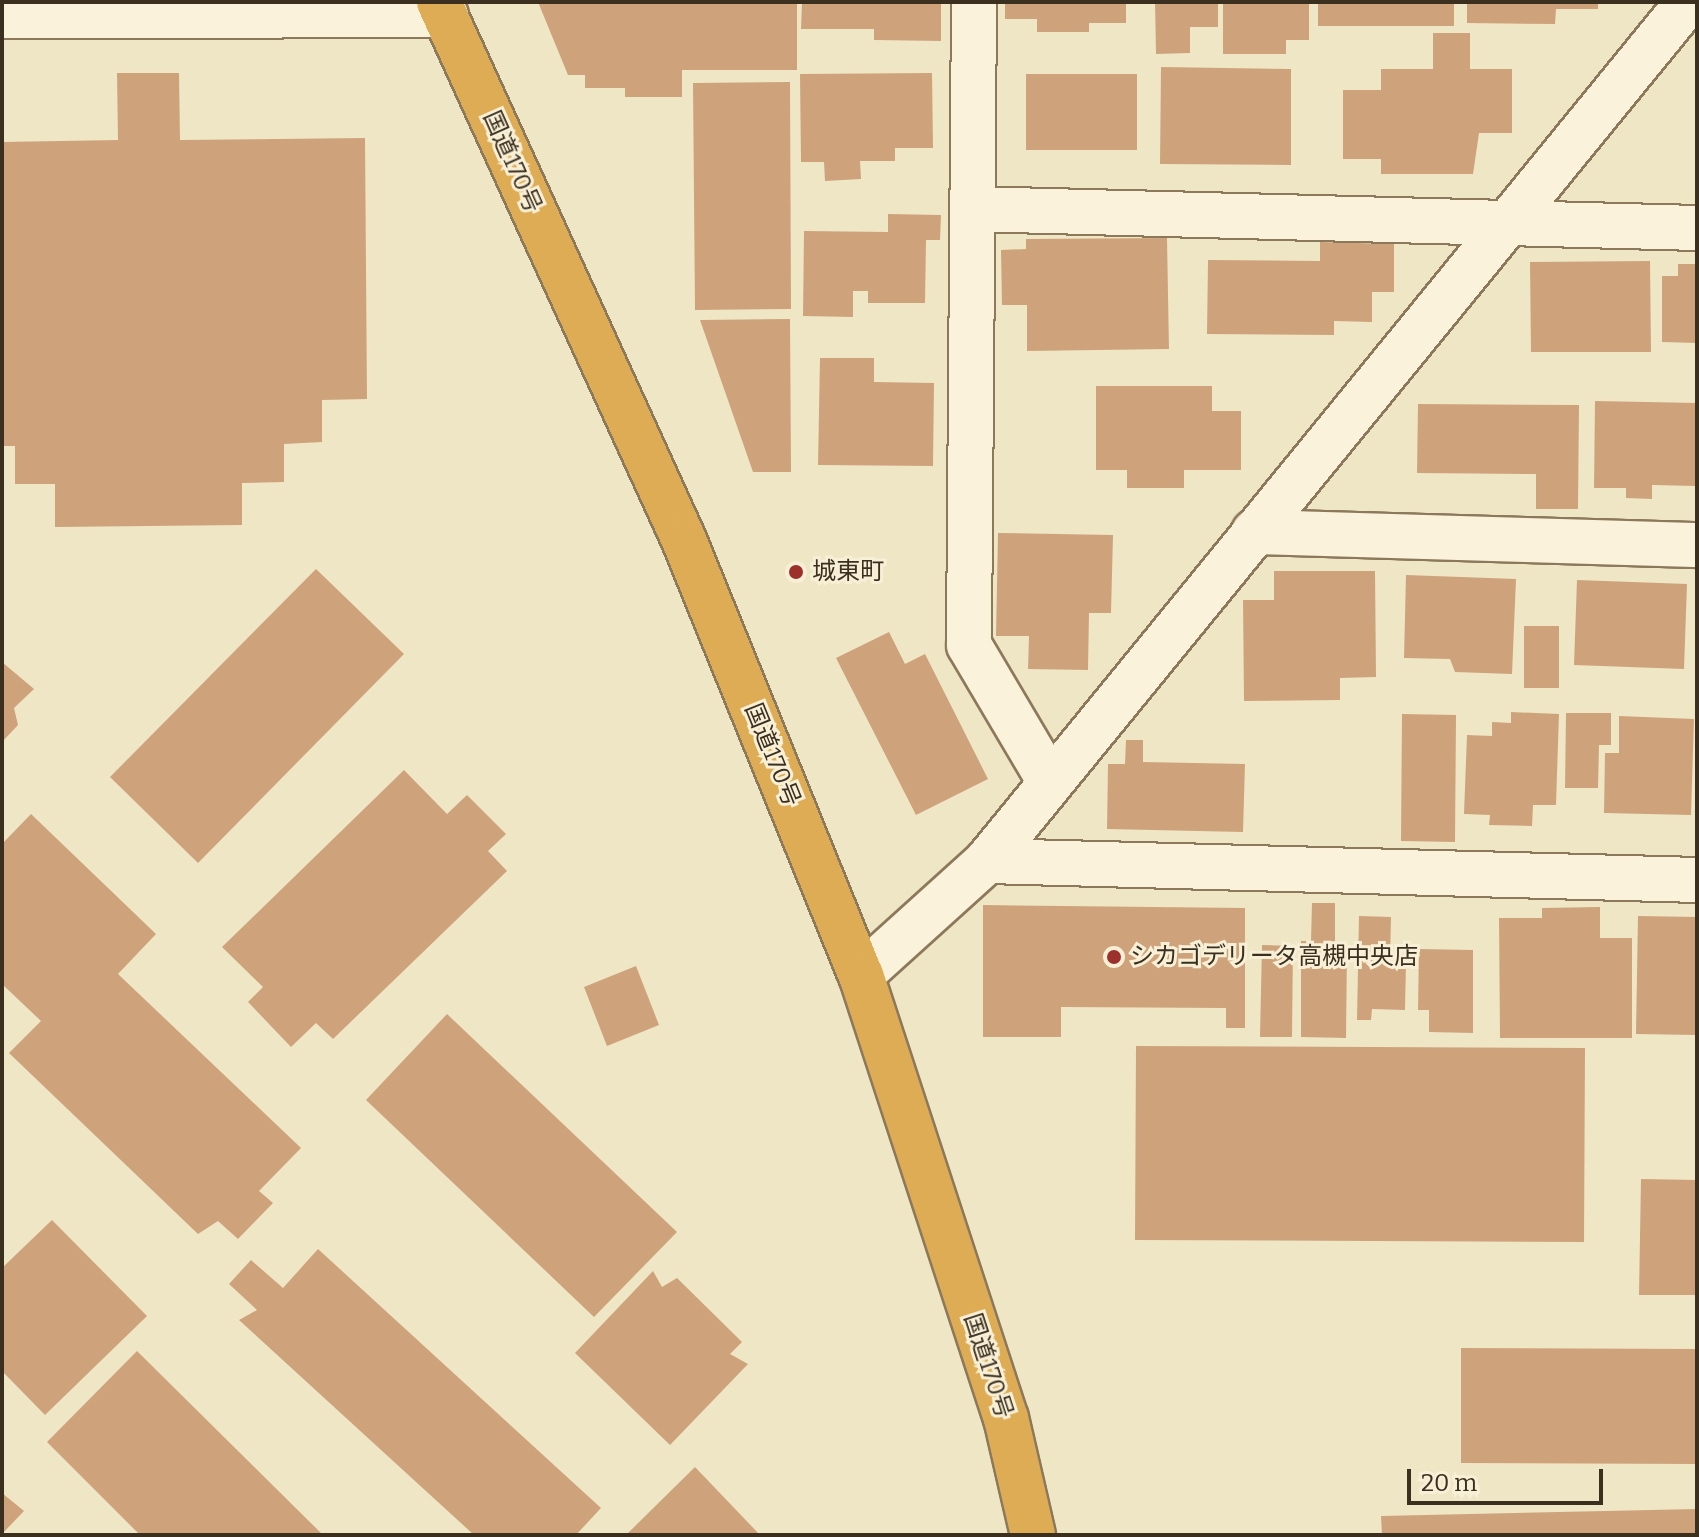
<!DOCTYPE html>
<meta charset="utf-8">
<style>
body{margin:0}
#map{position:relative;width:1699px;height:1537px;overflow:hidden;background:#efe6c6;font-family:Bitter,"Noto Sans JP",serif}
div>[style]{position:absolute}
.building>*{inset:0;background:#cea37b}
.roads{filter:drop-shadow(2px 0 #8c785b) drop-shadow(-2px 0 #8c785b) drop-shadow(0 2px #8c785b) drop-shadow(0 -2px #8c785b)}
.minor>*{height:44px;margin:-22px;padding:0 22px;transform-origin:22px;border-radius:22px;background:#faf2da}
.highway>*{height:44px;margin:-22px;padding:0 22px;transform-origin:22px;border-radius:22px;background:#dfac56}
.dots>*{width:22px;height:22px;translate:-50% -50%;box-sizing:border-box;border:4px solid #f7efd6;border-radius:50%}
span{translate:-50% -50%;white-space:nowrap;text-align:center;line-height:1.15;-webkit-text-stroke:6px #f7efd6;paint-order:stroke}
.street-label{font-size:24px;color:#3b2f1f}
.poi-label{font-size:24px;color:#3b2f1f}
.left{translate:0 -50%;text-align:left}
.frame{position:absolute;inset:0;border:4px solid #3b2f1f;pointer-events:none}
.scale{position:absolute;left:1407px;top:1469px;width:196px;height:36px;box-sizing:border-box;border:4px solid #3b2f1f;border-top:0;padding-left:10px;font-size:24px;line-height:28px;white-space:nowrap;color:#3b2f1f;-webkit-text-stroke:6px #f7efd6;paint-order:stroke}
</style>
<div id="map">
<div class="building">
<i style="clip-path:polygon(538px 2px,797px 2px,797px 70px,682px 70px,682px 97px,625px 97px,625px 88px,585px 88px,585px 75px,568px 75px)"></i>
<i style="clip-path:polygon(802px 2px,941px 2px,941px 41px,874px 40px,874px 29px,801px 29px)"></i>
<i style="clip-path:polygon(1005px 2px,1126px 2px,1126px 23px,1089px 23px,1089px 32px,1037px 32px,1037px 19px,1005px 19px)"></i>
<i style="clip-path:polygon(1155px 2px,1218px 2px,1218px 27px,1190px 27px,1190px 53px,1156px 54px)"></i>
<i style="clip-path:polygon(1223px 2px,1309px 2px,1309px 40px,1286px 40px,1286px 54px,1223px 54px)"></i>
<i style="clip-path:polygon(1318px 2px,1454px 2px,1454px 26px,1318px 26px)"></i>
<i style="clip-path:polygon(1467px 2px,1598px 2px,1598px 9px,1556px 9px,1555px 24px,1467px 23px)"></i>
<i style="clip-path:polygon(1433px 33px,1470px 33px,1470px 69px,1512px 69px,1512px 133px,1479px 133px,1473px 174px,1381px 174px,1381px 159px,1343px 159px,1343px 90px,1381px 90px,1381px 69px,1433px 69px)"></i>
<i style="clip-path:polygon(1161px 67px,1291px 69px,1291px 165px,1160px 164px)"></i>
<i style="clip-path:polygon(117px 73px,179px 73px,180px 140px,365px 138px,367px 399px,322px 400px,322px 442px,284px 444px,284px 482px,242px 483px,242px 525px,55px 527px,55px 484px,15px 484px,15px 446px,2px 446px,2px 142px,118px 140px)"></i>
<i style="clip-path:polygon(932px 73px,933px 148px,895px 148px,895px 161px,860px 161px,861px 179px,825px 181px,824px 162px,801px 162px,800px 74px)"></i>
<i style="clip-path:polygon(1026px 74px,1137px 74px,1137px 150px,1026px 150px)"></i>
<i style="clip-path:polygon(790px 82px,791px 309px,695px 310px,693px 83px)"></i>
<i style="clip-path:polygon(888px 214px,941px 215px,940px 240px,926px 240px,925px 303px,868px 303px,868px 291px,853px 291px,853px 317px,803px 316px,804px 231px,888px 232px)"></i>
<i style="clip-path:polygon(1167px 238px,1169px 349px,1027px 351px,1027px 305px,1002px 305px,1001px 250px,1026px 249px,1026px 239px)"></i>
<i style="clip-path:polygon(1320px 242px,1394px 244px,1394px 292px,1372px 292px,1372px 322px,1334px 321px,1334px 335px,1207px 334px,1208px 260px,1320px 261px)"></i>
<i style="clip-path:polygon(1650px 261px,1651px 352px,1531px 352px,1530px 262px)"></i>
<i style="clip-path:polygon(1678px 264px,1697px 264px,1697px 343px,1662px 342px,1662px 276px,1678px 276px)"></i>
<i style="clip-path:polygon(790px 319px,791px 472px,753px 472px,700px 320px)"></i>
<i style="clip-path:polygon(820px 358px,874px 358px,874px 382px,934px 383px,933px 466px,818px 465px)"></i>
<i style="clip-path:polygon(1096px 386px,1212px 386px,1212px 411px,1241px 411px,1241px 470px,1184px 470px,1184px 488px,1127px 488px,1127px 470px,1096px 470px)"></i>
<i style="clip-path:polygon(1595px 401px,1697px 403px,1696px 486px,1652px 485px,1652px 499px,1626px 498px,1626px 488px,1594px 488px)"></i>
<i style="clip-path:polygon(1418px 404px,1579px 405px,1578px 509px,1536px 509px,1536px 474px,1417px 473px)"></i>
<i style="clip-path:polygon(998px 533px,1113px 535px,1111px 613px,1089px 613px,1088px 670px,1028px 669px,1029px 636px,996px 636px)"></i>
<i style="clip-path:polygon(316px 569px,404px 654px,198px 863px,110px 777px)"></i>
<i style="clip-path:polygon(1274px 571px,1375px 571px,1376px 677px,1340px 678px,1340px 700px,1244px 701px,1243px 600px,1274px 600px)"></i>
<i style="clip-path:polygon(1406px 575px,1516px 579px,1512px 674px,1455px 672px,1450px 659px,1404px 658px)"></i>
<i style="clip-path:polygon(1577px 580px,1687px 584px,1684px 669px,1574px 665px)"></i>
<i style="clip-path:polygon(1524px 626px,1559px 626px,1559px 688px,1524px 688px)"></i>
<i style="clip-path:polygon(889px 632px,905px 664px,925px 654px,988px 779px,916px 815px,836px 658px)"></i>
<i style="clip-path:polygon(2px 662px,34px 689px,14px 708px,18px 725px,2px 742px)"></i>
<i style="clip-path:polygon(1511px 712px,1559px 714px,1556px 805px,1533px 805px,1532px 826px,1489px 825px,1490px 815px,1464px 814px,1467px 735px,1492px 736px,1492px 722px,1511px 723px)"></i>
<i style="clip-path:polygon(1566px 713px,1611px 713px,1611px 745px,1599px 745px,1598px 788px,1565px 788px)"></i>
<i style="clip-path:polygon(1402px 714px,1456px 715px,1455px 842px,1401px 841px)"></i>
<i style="clip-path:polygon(1619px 716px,1694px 719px,1691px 815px,1604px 813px,1605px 753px,1619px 753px)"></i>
<i style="clip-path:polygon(1126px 740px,1143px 740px,1143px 762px,1245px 764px,1243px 832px,1107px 829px,1108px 764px,1125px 764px)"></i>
<i style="clip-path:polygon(404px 770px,447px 814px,467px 795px,506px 834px,488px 851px,507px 871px,333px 1039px,316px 1023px,291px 1047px,248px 1002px,263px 987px,222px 947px)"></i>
<i style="clip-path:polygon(31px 814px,156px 934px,118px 974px,301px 1148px,259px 1191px,273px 1203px,238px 1239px,218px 1221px,198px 1234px,9px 1053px,41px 1021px,2px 984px,2px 844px)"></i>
<i style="clip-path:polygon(1312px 903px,1335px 903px,1335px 948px,1347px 948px,1346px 1038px,1301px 1037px,1301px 941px,1311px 941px)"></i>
<i style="clip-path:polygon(983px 905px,1245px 908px,1245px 1028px,1226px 1028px,1226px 1008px,1061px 1007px,1061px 1037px,983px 1037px)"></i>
<i style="clip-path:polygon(1600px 907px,1600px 938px,1632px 938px,1632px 1038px,1500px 1038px,1499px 918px,1542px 918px,1542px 908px)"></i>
<i style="clip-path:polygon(1359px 916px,1391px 917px,1390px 962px,1406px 962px,1405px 1010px,1372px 1009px,1371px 1020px,1357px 1020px)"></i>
<i style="clip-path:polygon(1638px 916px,1697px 917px,1697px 1035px,1636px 1034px)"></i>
<i style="clip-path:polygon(1262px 945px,1293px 946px,1292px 1037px,1260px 1037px)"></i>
<i style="clip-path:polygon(1419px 949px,1473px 950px,1473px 1033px,1429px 1032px,1429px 1010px,1418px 1010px)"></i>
<i style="clip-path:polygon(636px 966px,659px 1025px,607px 1046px,584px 987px)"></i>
<i style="clip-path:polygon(447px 1014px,677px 1232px,594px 1317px,366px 1100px)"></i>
<i style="clip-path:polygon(1136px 1046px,1585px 1048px,1584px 1242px,1135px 1240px)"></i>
<i style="clip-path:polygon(1641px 1179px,1697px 1180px,1697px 1295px,1639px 1295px)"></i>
<i style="clip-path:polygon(52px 1220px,147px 1316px,45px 1415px,2px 1371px,2px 1268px)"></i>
<i style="clip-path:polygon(318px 1249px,601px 1508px,576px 1535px,474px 1535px,239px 1320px,257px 1310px,229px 1284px,251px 1260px,283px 1288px)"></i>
<i style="clip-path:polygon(653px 1271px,662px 1287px,677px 1278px,742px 1342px,730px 1354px,748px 1364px,670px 1445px,575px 1353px)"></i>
<i style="clip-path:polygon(1461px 1348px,1697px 1349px,1697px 1464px,1461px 1463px)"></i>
<i style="clip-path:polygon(137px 1351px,323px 1535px,140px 1535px,47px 1442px)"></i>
<i style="clip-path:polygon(695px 1467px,760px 1535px,628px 1533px)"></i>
<i style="clip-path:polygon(2px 1493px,24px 1511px,2px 1534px)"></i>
<i style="clip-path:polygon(1697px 1509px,1697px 1535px,1382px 1535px,1381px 1516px)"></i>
</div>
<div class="roads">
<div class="minor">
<i style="left:974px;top:2px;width:643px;rotate:90.45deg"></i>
<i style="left:969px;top:645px;width:159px;rotate:59.4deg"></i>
<i style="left:2px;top:16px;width:444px;rotate:-0.1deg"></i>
<i style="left:972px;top:209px;width:725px;rotate:1.5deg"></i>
<i style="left:1254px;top:532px;width:443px;rotate:1.7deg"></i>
<i style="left:987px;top:861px;width:710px;rotate:1.53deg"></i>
<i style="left:861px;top:975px;width:170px;rotate:-42.1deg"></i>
<i style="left:987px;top:861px;width:1109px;rotate:-50.78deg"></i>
</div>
<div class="highway">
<i style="left:439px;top:2px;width:591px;rotate:65.52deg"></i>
<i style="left:684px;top:540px;width:470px;rotate:67.9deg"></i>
<i style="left:861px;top:975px;width:466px;rotate:71.9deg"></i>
<i style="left:1006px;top:1418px;width:120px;rotate:77deg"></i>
</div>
</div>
<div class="dots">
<i style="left:796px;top:572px;background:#9c302a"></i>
<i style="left:1114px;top:957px;background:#9c302a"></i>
</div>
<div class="street-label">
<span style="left:512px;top:162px;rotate:66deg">国道170号</span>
<span style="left:772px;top:755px;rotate:68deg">国道170号</span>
<span style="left:988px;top:1366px;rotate:72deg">国道170号</span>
</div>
<div class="poi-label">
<span class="left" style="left:812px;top:572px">城東町</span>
<span class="left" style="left:1130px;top:957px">シカゴデリータ高槻中央店</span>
</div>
<div class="frame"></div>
<div class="scale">20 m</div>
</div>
